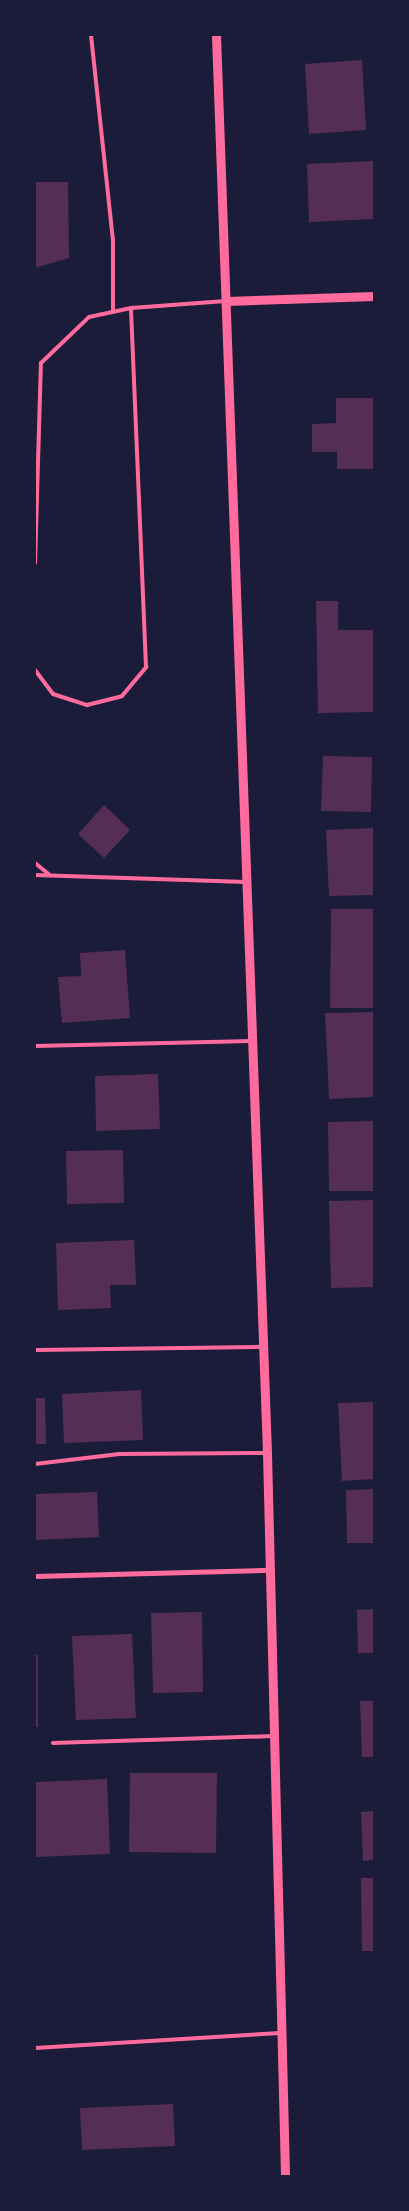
<!DOCTYPE html>
<style>
body{margin:0}
#map{position:relative;width:409px;height:2211px;overflow:hidden;background:#1b1b3a;font-family:"Playfair Display",serif}
div>[style]{position:absolute}
.building>*{inset:0;background:#542f53}
.service>*{height:4px;margin:-2px;padding:0 2px;transform-origin:2px;border-radius:2px;background:#ff6b9d}
.minor>*{height:5px;margin:-2.5px;padding:0 2.5px;transform-origin:2.5px;border-radius:2.5px;background:#ff6b9d}
.tertiary>*{height:9px;margin:-4.5px;padding:0 4.5px;transform-origin:4.5px;border-radius:4.5px;background:#ff6b9d}
span{translate:-50% -50%;white-space:nowrap;text-align:center;line-height:1.15;-webkit-text-stroke:4px #1b1b3a;paint-order:stroke}
.frame{position:absolute;inset:0;border:36px solid #1b1b3a;pointer-events:none}
</style>
<div id="map">
<div class="building">
<i style="clip-path:polygon(362px 60px,366px 130px,309px 134px,305px 64px)"></i>
<i style="clip-path:polygon(374px 161px,374px 219px,309px 222px,307px 164px)"></i>
<i style="clip-path:polygon(35px 182px,68px 182px,69px 258px,35px 268px)"></i>
<i style="clip-path:polygon(336px 398px,374px 398px,374px 469px,337px 469px,337px 452px,312px 452px,312px 424px,336px 423px)"></i>
<i style="clip-path:polygon(316px 601px,338px 601px,338px 630px,374px 630px,374px 712px,318px 713px)"></i>
<i style="clip-path:polygon(323px 756px,372px 757px,371px 812px,321px 811px)"></i>
<i style="clip-path:polygon(104px 805px,130px 830px,104px 858px,78px 834px)"></i>
<i style="clip-path:polygon(374px 828px,374px 895px,329px 896px,326px 830px)"></i>
<i style="clip-path:polygon(331px 909px,374px 909px,374px 1008px,330px 1008px)"></i>
<i style="clip-path:polygon(125px 950px,130px 1018px,62px 1023px,58px 977px,81px 976px,80px 953px)"></i>
<i style="clip-path:polygon(374px 1012px,374px 1097px,329px 1099px,325px 1013px)"></i>
<i style="clip-path:polygon(158px 1074px,160px 1129px,96px 1131px,95px 1076px)"></i>
<i style="clip-path:polygon(374px 1121px,374px 1191px,329px 1191px,328px 1122px)"></i>
<i style="clip-path:polygon(123px 1150px,124px 1203px,67px 1204px,66px 1151px)"></i>
<i style="clip-path:polygon(374px 1200px,374px 1287px,331px 1288px,329px 1201px)"></i>
<i style="clip-path:polygon(134px 1240px,136px 1285px,110px 1285px,111px 1308px,58px 1310px,56px 1243px)"></i>
<i style="clip-path:polygon(141px 1390px,143px 1440px,64px 1443px,62px 1394px)"></i>
<i style="clip-path:polygon(35px 1398px,45px 1398px,46px 1444px,35px 1444px)"></i>
<i style="clip-path:polygon(374px 1402px,374px 1479px,342px 1481px,338px 1403px)"></i>
<i style="clip-path:polygon(374px 1489px,374px 1543px,347px 1543px,346px 1490px)"></i>
<i style="clip-path:polygon(97px 1492px,99px 1537px,36px 1540px,35px 1494px)"></i>
<i style="clip-path:polygon(374px 1609px,374px 1653px,358px 1653px,357px 1610px)"></i>
<i style="clip-path:polygon(202px 1612px,203px 1692px,153px 1693px,151px 1613px)"></i>
<i style="clip-path:polygon(132px 1634px,136px 1718px,76px 1720px,72px 1636px)"></i>
<i style="clip-path:polygon(35px 1655px,38px 1655px,38px 1727px,35px 1727px)"></i>
<i style="clip-path:polygon(360px 1701px,374px 1701px,374px 1757px,362px 1757px)"></i>
<i style="clip-path:polygon(130px 1773px,217px 1773px,216px 1853px,129px 1852px)"></i>
<i style="clip-path:polygon(107px 1779px,110px 1854px,35px 1857px,35px 1782px)"></i>
<i style="clip-path:polygon(374px 1811px,374px 1860px,363px 1861px,361px 1812px)"></i>
<i style="clip-path:polygon(361px 1878px,374px 1878px,374px 1951px,362px 1951px)"></i>
<i style="clip-path:polygon(173px 2104px,175px 2146px,82px 2150px,80px 2108px)"></i>
</div>
<div class="service">
<i style="left:91px;top:35px;width:207px;rotate:83.9deg"></i>
<i style="left:113px;top:241px;width:71px;rotate:90deg"></i>
<i style="left:35px;top:563px;width:200px;rotate:-88.3deg"></i>
<i style="left:41px;top:363px;width:66px;rotate:-43.8deg"></i>
<i style="left:89px;top:317px;width:43px;rotate:-12.1deg"></i>
<i style="left:131px;top:308px;width:95px;rotate:-4.2deg"></i>
<i style="left:35px;top:670px;width:30px;rotate:53deg"></i>
<i style="left:53px;top:694px;width:36px;rotate:18deg"></i>
<i style="left:87px;top:705px;width:36px;rotate:-14deg"></i>
<i style="left:122px;top:696px;width:38px;rotate:-50deg"></i>
<i style="left:146px;top:667px;width:359px;rotate:-92.4deg"></i>
<i style="left:35px;top:863px;width:19px;rotate:39deg"></i>
<i style="left:35px;top:875px;width:211px;rotate:1.9deg"></i>
<i style="left:35px;top:1046px;width:217px;rotate:-1.3deg"></i>
<i style="left:35px;top:1350px;width:228px;rotate:-0.8deg"></i>
<i style="left:35px;top:1464px;width:85px;rotate:-6.8deg"></i>
<i style="left:119px;top:1454px;width:148px;rotate:-0.4deg"></i>
<i style="left:53px;top:1743px;width:220px;rotate:-1.8deg"></i>
<i style="left:35px;top:2048px;width:246px;rotate:-3.5deg"></i>
</div>
<div class="minor">
<i style="left:35px;top:1576px;width:235px;rotate:-1.5deg"></i>
</div>
<div class="tertiary">
<i style="left:216px;top:35px;width:1419px;rotate:87.94deg"></i>
<i style="left:267px;top:1453px;width:723px;rotate:88.57deg"></i>
<i style="left:226px;top:301px;width:148px;rotate:-1.9deg"></i>
</div>
<div class="frame"></div>
</div>
